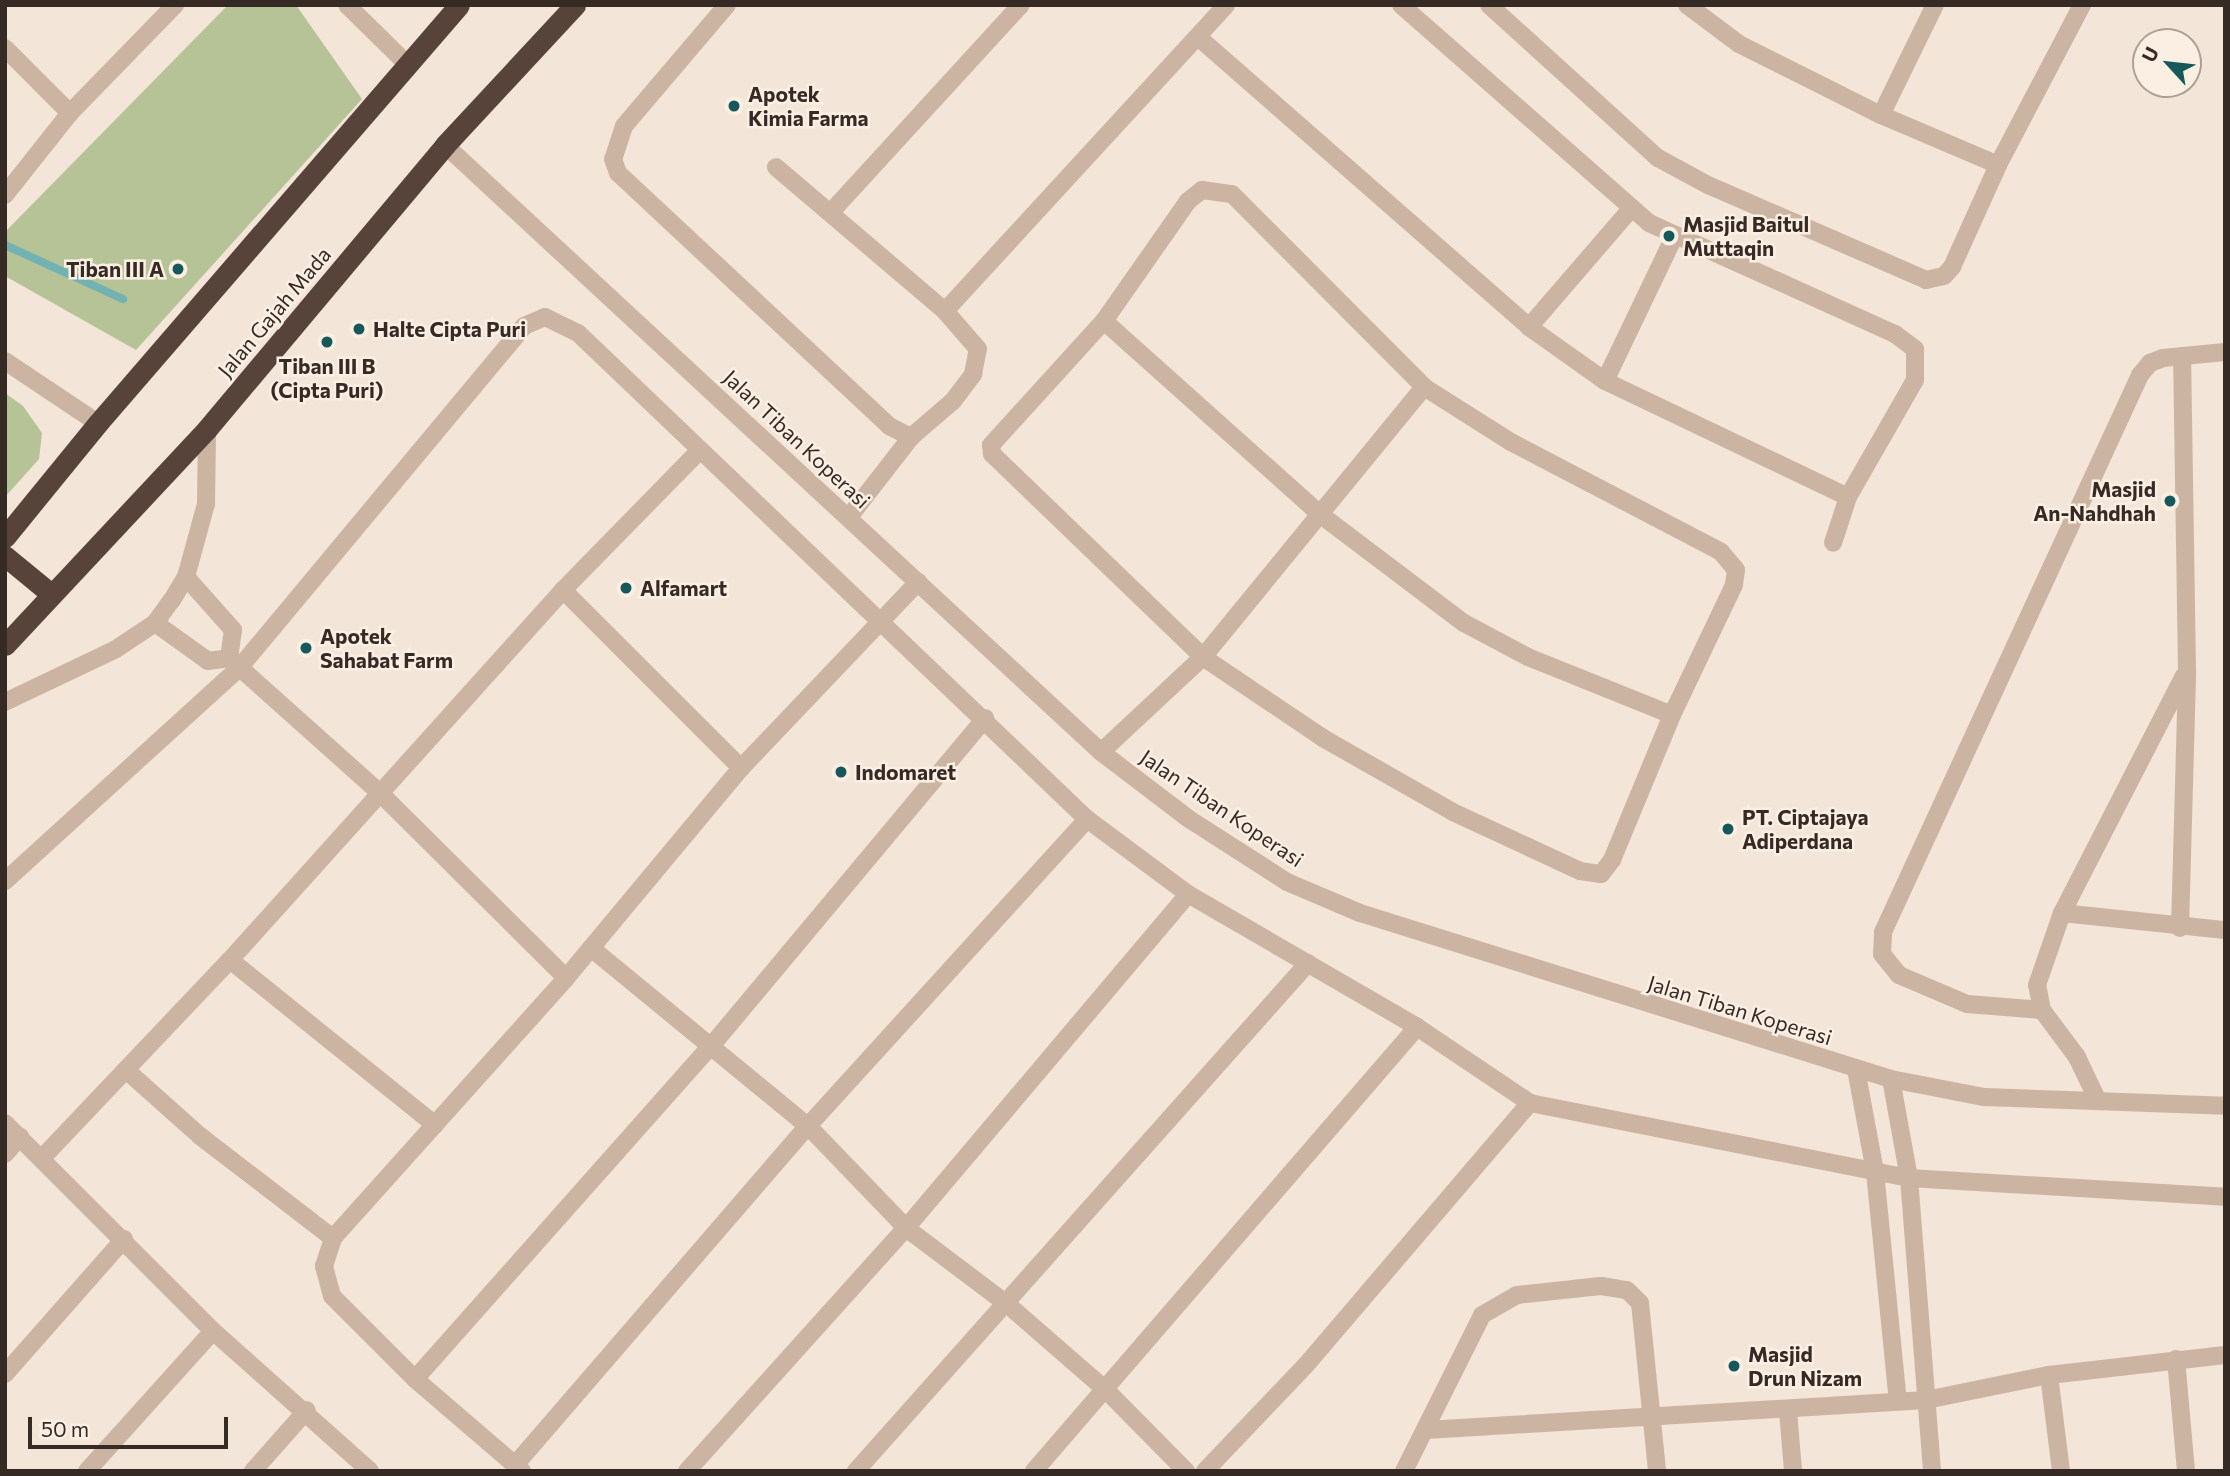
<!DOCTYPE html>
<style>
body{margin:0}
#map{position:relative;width:2230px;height:1476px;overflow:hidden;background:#f3e5d7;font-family:Commissioner,sans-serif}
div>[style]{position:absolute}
.green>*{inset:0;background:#b5c396}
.stream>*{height:8px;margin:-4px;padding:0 4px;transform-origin:4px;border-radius:4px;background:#73b2b3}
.minor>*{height:18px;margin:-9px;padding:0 9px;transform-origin:9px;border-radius:9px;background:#ccb4a2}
.highway>*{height:21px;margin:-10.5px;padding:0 10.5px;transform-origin:10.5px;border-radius:10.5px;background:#58433b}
.dots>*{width:19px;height:19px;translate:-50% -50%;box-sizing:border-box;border:4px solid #fbefe3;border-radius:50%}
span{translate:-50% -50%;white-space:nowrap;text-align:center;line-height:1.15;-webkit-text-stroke:5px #fbefe3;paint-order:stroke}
.poi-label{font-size:21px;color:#362a25;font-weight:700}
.left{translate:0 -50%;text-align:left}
.right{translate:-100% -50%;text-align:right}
.street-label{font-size:21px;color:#362a25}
.frame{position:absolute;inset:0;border:7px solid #362a25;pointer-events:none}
.north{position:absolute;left:2132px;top:28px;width:70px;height:70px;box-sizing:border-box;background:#fbefe3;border:2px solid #aca097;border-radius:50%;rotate:297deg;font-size:19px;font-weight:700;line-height:28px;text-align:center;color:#362a25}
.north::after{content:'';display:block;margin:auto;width:24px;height:32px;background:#17595b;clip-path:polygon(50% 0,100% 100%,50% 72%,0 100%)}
.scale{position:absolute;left:28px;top:1417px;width:200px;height:32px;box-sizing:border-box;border:4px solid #362a25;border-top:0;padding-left:9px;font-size:21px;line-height:24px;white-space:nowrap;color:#362a25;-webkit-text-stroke:5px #fbefe3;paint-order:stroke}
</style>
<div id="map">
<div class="green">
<i style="clip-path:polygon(228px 5px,296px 5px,362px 99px,136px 350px,5px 276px,5px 232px)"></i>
<i style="clip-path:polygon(5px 393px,23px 406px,42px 433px,39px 459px,5px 497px)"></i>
</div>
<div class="stream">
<i style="left:5px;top:245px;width:130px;rotate:24.6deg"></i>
</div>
<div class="minor">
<i style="left:347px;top:5px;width:84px;rotate:44.5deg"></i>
<i style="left:727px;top:5px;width:159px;rotate:130.4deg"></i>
<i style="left:624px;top:126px;width:35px;rotate:108deg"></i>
<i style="left:613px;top:159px;width:15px;rotate:70deg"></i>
<i style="left:618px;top:173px;width:371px;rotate:43deg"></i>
<i style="left:889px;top:426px;width:25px;rotate:27deg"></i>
<i style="left:911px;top:437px;width:55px;rotate:-40.6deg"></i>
<i style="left:953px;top:401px;width:34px;rotate:-53deg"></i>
<i style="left:973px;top:374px;width:25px;rotate:-79deg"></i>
<i style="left:978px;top:349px;width:50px;rotate:-131deg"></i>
<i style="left:945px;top:311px;width:222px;rotate:-139.6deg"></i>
<i style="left:1401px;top:5px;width:330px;rotate:41.3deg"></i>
<i style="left:1649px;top:223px;width:270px;rotate:24.3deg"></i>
<i style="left:1895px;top:334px;width:25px;rotate:37deg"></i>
<i style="left:1915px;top:349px;width:31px;rotate:90deg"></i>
<i style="left:1915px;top:380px;width:135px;rotate:119.8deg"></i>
<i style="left:1848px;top:497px;width:48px;rotate:108.1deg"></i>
<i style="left:1489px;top:5px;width:228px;rotate:42.2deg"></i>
<i style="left:1658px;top:158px;width:57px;rotate:28.4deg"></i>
<i style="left:1708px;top:185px;width:238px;rotate:23.5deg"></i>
<i style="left:1926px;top:280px;width:18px;rotate:-13deg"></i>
<i style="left:1944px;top:276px;width:12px;rotate:-48deg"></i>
<i style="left:1952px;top:267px;width:112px;rotate:-65.7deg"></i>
<i style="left:1998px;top:165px;width:181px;rotate:-62.3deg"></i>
<i style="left:1687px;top:5px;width:65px;rotate:36.9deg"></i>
<i style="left:1739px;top:44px;width:159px;rotate:26.6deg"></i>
<i style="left:1881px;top:115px;width:127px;rotate:23.1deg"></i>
<i style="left:1198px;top:37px;width:440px;rotate:41.2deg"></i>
<i style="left:1529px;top:327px;width:93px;rotate:35.4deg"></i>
<i style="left:1605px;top:381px;width:269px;rotate:25.5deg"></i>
<i style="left:5px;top:48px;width:92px;rotate:45deg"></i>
<i style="left:1881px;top:115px;width:123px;rotate:-63.9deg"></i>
<i style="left:445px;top:145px;width:894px;rotate:42.78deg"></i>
<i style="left:1101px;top:752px;width:111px;rotate:37.3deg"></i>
<i style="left:1189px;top:819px;width:117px;rotate:32.7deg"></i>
<i style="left:1287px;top:882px;width:79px;rotate:23deg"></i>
<i style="left:1360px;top:913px;width:556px;rotate:17.36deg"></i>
<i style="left:1891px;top:1079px;width:95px;rotate:11deg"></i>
<i style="left:1984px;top:1097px;width:241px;rotate:2.1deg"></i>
<i style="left:1202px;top:190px;width:30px;rotate:8deg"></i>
<i style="left:1232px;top:194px;width:272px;rotate:45.1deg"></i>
<i style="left:1424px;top:387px;width:103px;rotate:32.3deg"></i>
<i style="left:1511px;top:442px;width:237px;rotate:27.6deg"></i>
<i style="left:1721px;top:552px;width:23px;rotate:50deg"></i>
<i style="left:1736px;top:570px;width:15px;rotate:98deg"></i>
<i style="left:1734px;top:585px;width:144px;rotate:115.5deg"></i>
<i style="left:1672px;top:715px;width:157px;rotate:112.5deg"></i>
<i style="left:1612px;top:860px;width:18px;rotate:128deg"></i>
<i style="left:1601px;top:874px;width:21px;rotate:-172deg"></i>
<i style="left:1580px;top:871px;width:140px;rotate:-155.1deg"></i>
<i style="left:1453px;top:812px;width:150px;rotate:-150.4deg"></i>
<i style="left:1323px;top:738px;width:145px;rotate:-146deg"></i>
<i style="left:1203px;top:657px;width:293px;rotate:-136.1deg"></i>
<i style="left:992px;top:454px;width:9px;rotate:-96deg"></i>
<i style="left:991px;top:445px;width:168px;rotate:-47.7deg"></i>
<i style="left:1104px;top:321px;width:146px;rotate:-55deg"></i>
<i style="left:1188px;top:201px;width:18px;rotate:-38deg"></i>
<i style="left:5px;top:195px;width:105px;rotate:-51.6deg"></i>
<i style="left:70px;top:113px;width:151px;rotate:-45.8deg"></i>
<i style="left:831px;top:212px;width:281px;rotate:-47.5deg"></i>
<i style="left:945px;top:311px;width:415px;rotate:-47.4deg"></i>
<i style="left:1104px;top:321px;width:291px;rotate:41.8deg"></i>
<i style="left:1321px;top:515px;width:179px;rotate:37.1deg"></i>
<i style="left:1464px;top:623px;width:72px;rotate:28deg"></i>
<i style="left:1528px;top:657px;width:155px;rotate:21.9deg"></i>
<i style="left:1529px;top:327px;width:156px;rotate:-49.2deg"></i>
<i style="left:5px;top:361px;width:112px;rotate:33.7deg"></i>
<i style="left:1605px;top:381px;width:162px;rotate:-64.4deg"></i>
<i style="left:849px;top:517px;width:101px;rotate:-52.2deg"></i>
<i style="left:186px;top:577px;width:71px;rotate:48.4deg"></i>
<i style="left:233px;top:630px;width:28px;rotate:98deg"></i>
<i style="left:563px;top:590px;width:252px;rotate:45deg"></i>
<i style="left:155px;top:623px;width:65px;rotate:35.6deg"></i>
<i style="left:208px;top:661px;width:21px;rotate:-8deg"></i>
<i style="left:229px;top:658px;width:201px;rotate:41.8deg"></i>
<i style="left:379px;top:792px;width:264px;rotate:44.8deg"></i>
<i style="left:5px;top:702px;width:123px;rotate:-25.5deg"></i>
<i style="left:116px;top:649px;width:47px;rotate:-33.7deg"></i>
<i style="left:155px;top:623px;width:29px;rotate:-54deg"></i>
<i style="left:172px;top:600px;width:27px;rotate:-59deg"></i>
<i style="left:186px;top:577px;width:76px;rotate:-74.7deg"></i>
<i style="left:206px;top:504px;width:75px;rotate:-89.2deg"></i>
<i style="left:1101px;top:752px;width:139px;rotate:-43deg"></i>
<i style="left:1203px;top:657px;width:349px;rotate:-50.7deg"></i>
<i style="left:5px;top:881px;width:318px;rotate:-42.3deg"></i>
<i style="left:240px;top:667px;width:444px;rotate:-50.2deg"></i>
<i style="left:524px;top:326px;width:23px;rotate:-23deg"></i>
<i style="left:545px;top:317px;width:37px;rotate:26deg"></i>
<i style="left:578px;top:333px;width:704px;rotate:43.68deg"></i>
<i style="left:1087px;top:819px;width:126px;rotate:36.6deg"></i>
<i style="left:1188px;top:894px;width:265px;rotate:30.1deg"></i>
<i style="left:1417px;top:1027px;width:136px;rotate:33.9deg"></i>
<i style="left:1530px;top:1103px;width:386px;rotate:11.2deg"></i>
<i style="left:1909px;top:1178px;width:317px;rotate:3.4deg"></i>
<i style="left:2062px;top:913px;width:164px;rotate:6deg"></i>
<i style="left:2180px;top:928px;width:258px;rotate:-88.4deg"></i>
<i style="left:2187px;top:670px;width:314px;rotate:-90.9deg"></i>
<i style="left:591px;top:948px;width:281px;rotate:39.4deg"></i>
<i style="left:808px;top:1126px;width:141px;rotate:46.1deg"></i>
<i style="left:906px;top:1228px;width:126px;rotate:37deg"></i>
<i style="left:1007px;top:1304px;width:131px;rotate:41deg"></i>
<i style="left:1106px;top:1390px;width:114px;rotate:45.4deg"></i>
<i style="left:230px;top:960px;width:263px;rotate:38.8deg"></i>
<i style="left:2042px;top:1010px;width:75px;rotate:-175.4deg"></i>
<i style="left:1967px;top:1004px;width:74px;rotate:-156.9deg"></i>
<i style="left:1899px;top:975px;width:27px;rotate:-129deg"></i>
<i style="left:1882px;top:954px;width:22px;rotate:-87deg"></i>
<i style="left:1883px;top:932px;width:613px;rotate:-65.23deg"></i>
<i style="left:2140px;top:375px;width:16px;rotate:-50deg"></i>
<i style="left:2150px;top:363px;width:14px;rotate:-21deg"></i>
<i style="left:2163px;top:358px;width:62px;rotate:-5.5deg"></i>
<i style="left:1856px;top:1069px;width:105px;rotate:79.5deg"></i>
<i style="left:1875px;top:1172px;width:230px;rotate:84.3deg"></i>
<i style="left:126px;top:1070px;width:99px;rotate:41.7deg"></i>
<i style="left:200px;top:1136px;width:168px;rotate:37.5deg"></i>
<i style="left:1891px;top:1079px;width:101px;rotate:79.7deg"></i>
<i style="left:1909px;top:1178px;width:294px;rotate:85.5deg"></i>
<i style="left:2097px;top:1099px;width:47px;rotate:-115.5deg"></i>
<i style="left:2077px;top:1057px;width:59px;rotate:-126.7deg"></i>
<i style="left:2042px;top:1010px;width:25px;rotate:-101deg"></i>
<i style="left:2037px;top:985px;width:76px;rotate:-70.9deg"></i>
<i style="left:2062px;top:913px;width:267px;rotate:-62.8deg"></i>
<i style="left:5px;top:1123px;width:294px;rotate:45deg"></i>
<i style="left:213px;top:1331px;width:210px;rotate:41.7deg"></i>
<i style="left:5px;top:1154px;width:23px;rotate:-49deg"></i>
<i style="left:42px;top:1158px;width:273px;rotate:-46.5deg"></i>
<i style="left:230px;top:960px;width:498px;rotate:-48deg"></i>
<i style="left:563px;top:590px;width:193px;rotate:-45.6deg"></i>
<i style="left:2176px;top:1359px;width:112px;rotate:84.9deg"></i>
<i style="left:5px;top:1374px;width:180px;rotate:-48.6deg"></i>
<i style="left:2049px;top:1375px;width:97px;rotate:82.9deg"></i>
<i style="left:415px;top:1379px;width:447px;rotate:-48.4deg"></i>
<i style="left:712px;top:1045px;width:426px;rotate:-50.1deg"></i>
<i style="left:1788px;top:1411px;width:60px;rotate:85.2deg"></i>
<i style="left:1426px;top:1430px;width:501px;rotate:-3.43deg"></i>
<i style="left:1926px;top:1400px;width:126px;rotate:-11.5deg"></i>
<i style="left:2049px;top:1375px;width:177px;rotate:-6.5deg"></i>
<i style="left:515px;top:1465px;width:448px;rotate:-49.2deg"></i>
<i style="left:808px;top:1126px;width:415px;rotate:-47.7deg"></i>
<i style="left:87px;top:1471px;width:188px;rotate:-48deg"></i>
<i style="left:253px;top:1471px;width:81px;rotate:-48.5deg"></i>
<i style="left:522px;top:1471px;width:141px;rotate:-139.3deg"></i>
<i style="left:415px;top:1379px;width:117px;rotate:-135deg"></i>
<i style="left:332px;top:1296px;width:31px;rotate:-105deg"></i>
<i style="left:324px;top:1266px;width:29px;rotate:-72deg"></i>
<i style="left:333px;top:1238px;width:349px;rotate:-48.1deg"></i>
<i style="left:566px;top:978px;width:273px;rotate:-50.2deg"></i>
<i style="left:741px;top:768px;width:257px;rotate:-46.4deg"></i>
<i style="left:687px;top:1471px;width:327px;rotate:-48deg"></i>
<i style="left:906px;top:1228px;width:437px;rotate:-49.8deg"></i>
<i style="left:856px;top:1471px;width:680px;rotate:-48.34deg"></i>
<i style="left:1034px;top:1471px;width:586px;rotate:-49.22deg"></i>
<i style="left:1205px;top:1471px;width:146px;rotate:-46.4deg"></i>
<i style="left:1306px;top:1365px;width:345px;rotate:-49.5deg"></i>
<i style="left:1404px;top:1471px;width:174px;rotate:-63.4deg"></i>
<i style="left:1482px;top:1315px;width:40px;rotate:-29.7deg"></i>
<i style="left:1517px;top:1295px;width:84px;rotate:-6.1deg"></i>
<i style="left:1601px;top:1286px;width:26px;rotate:9deg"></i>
<i style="left:1627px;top:1290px;width:18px;rotate:45deg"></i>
<i style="left:1640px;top:1303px;width:169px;rotate:84.2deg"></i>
</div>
<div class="highway">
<i style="left:5px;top:537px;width:147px;rotate:-50.8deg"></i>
<i style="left:98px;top:423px;width:552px;rotate:-49.18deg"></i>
<i style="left:5px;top:556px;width:58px;rotate:39.4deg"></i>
<i style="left:5px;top:645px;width:296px;rotate:-46.9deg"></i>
<i style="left:207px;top:429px;width:371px;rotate:-50deg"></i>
<i style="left:445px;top:145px;width:191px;rotate:-47.1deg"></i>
</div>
<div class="dots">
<i style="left:734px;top:106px;background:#17595b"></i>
<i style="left:1669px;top:236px;background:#17595b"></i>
<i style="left:178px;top:269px;background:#17595b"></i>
<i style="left:359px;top:329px;background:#17595b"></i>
<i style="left:327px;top:342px;background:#17595b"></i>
<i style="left:2170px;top:501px;background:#17595b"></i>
<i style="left:626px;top:588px;background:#17595b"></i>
<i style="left:306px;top:648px;background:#17595b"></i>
<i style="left:841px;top:772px;background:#17595b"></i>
<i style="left:1728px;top:829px;background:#17595b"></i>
<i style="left:1734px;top:1366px;background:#17595b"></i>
</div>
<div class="poi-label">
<span class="left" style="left:748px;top:106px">Apotek<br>Kimia Farma</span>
<span class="left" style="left:1683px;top:236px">Masjid Baitul<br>Muttaqin</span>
<span class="right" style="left:164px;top:269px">Tiban III A</span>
<span class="left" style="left:373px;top:329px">Halte Cipta Puri</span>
<span style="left:327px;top:378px">Tiban III B<br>(Cipta Puri)</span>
<span class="right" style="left:2156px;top:501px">Masjid<br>An-Nahdhah</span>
<span class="left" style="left:640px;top:588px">Alfamart</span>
<span class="left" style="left:320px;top:648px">Apotek<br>Sahabat Farm</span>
<span class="left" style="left:855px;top:772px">Indomaret</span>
<span class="left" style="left:1742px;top:829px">PT. Ciptajaya<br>Adiperdana</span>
<span class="left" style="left:1748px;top:1366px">Masjid<br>Drun Nizam</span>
</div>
<div class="street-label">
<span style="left:274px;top:312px;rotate:-50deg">Jalan Gajah Mada</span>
<span style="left:797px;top:439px;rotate:43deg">Jalan Tiban Koperasi</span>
<span style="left:1222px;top:808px;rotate:34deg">Jalan Tiban Koperasi</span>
<span style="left:1740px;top:1010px;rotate:17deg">Jalan Tiban Koperasi</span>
</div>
<div class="frame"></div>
<div class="north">U</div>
<div class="scale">50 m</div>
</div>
